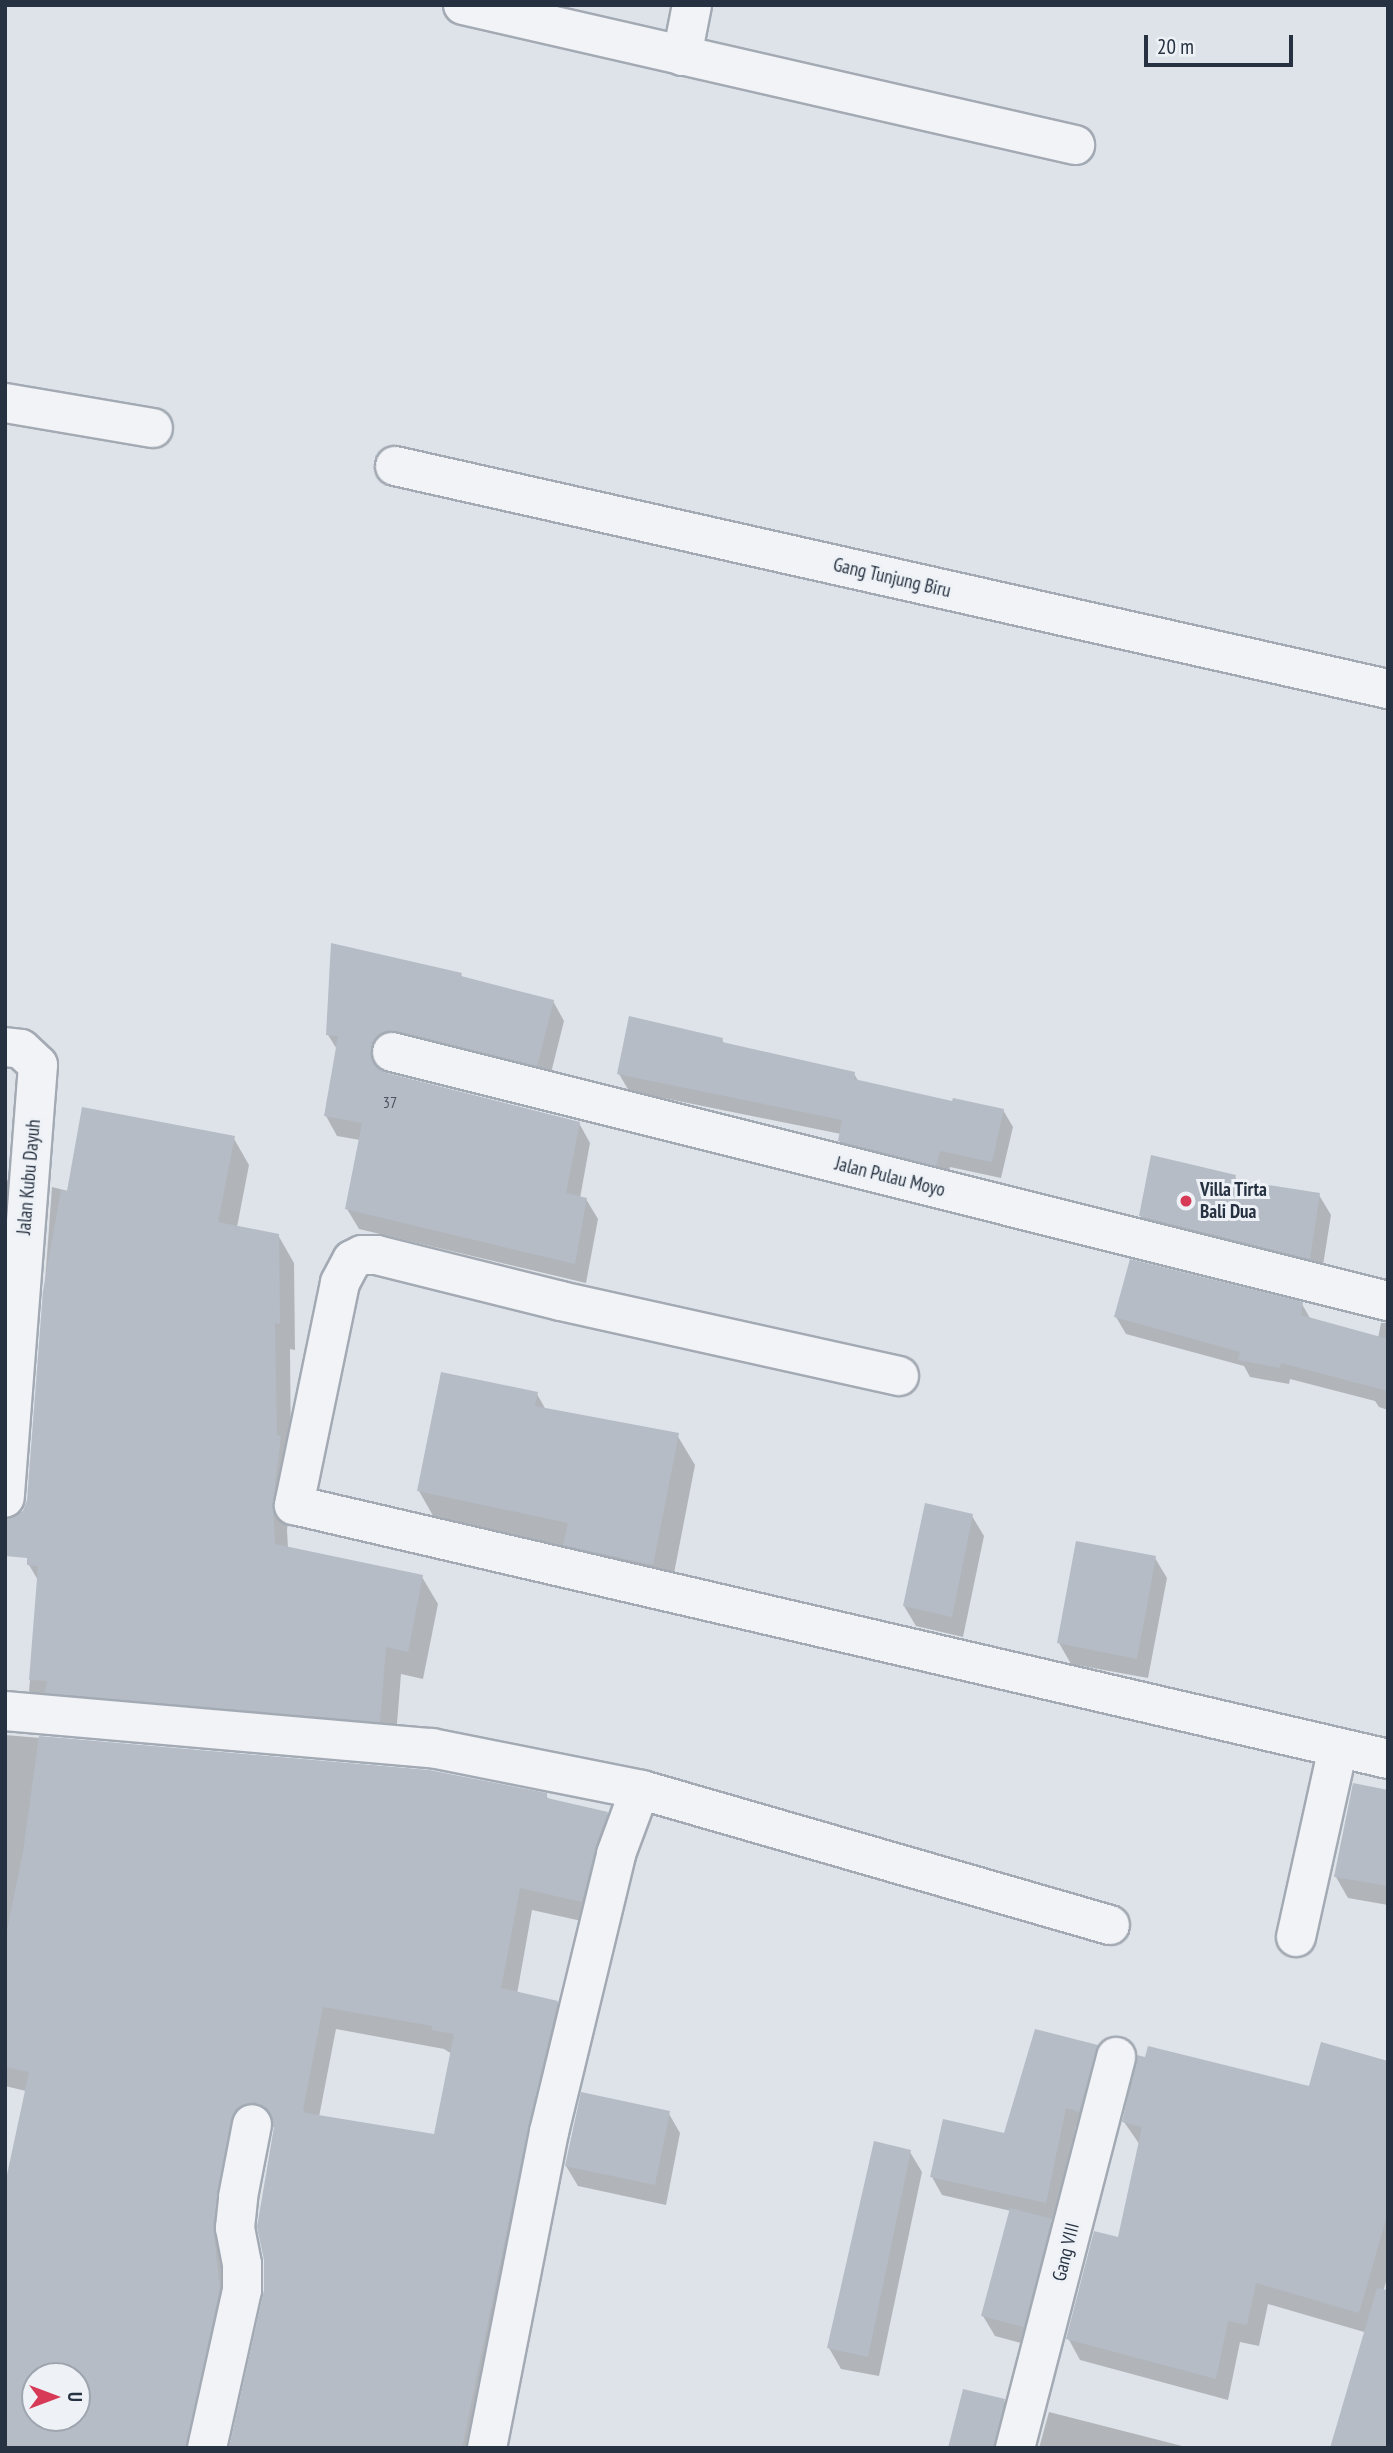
<!DOCTYPE html>
<style>
body{margin:0}
#map{position:relative;width:1393px;height:2453px;overflow:hidden;background:#dee3e9;font-family:"PT Sans Narrow",sans-serif}
div>[style]{position:absolute}
.shadow>*{inset:0;background:#0003}
.building>*{inset:0;background:#b5bcc6}
.roads{filter:drop-shadow(2px 0 #a3aab3) drop-shadow(-2px 0 #a3aab3) drop-shadow(0 2px #a3aab3) drop-shadow(0 -2px #a3aab3)}
.street>*{height:38px;margin:-19px;padding:0 19px;transform-origin:19px;border-radius:19px;background:#f1f3f7}
.dots>*{width:19px;height:19px;translate:-50% -50%;box-sizing:border-box;border:4px solid #eef2f6;border-radius:50%}
span{translate:-50% -50%;white-space:nowrap;text-align:center;line-height:1.15;-webkit-text-stroke:6px #eef2f6;paint-order:stroke}
.number-label{font-size:16px;color:#4a5462}
.number-label span{-webkit-text-stroke-width:0}
.street-label{font-size:19px;color:#263141}
.poi-label{font-size:19px;color:#263141;font-weight:700}
.left{translate:0 -50%;text-align:left}
.frame{position:absolute;inset:0;border:7px solid #263141;pointer-events:none}
.north{position:absolute;left:21px;top:2362px;width:70px;height:70px;box-sizing:border-box;background:#eef2f6;border:2px solid #9ea5ae;border-radius:50%;rotate:90deg;font-size:19px;font-weight:700;line-height:28px;text-align:center;color:#263141}
.north::after{content:'';display:block;margin:auto;width:24px;height:32px;background:#d73a57;clip-path:polygon(50% 0,100% 100%,50% 72%,0 100%)}
.scale{position:absolute;left:1144px;top:35px;width:149px;height:32px;box-sizing:border-box;border:4px solid #263141;border-top:0;padding-left:9px;font-size:21px;line-height:24px;white-space:nowrap;color:#263141;-webkit-text-stroke:5px #eef2f6;paint-order:stroke}
</style>
<div id="map">
<div class="shadow">
<i style="clip-path:polygon(461px 975px,463px 978px,553px 1001px,564px 1021px,548px 1085px,381px 1066px,381px 1072px,579px 1123px,590px 1143px,580px 1198px,586px 1199px,598px 1219px,586px 1283px,359px 1229px,347px 1209px,360px 1140px,337px 1136px,326px 1116px,338px 1051px,328px 1035px)"></i>
<i style="clip-path:polygon(722px 1039px,724px 1044px,854px 1074px,859px 1082px,953px 1103px,1003px 1110px,1013px 1127px,1001px 1178px,950px 1167px,946px 1182px,849px 1158px,840px 1141px,841px 1134px,629px 1091px,619px 1074px)"></i>
<i style="clip-path:polygon(233px 1137px,249px 1165px,237px 1227px,278px 1235px,294px 1263px,295px 1350px,290px 1349px,291px 1458px,295px 1465px,287px 1530px,288px 1548px,422px 1577px,438px 1604px,423px 1679px,401px 1674px,395px 1748px,45px 1718px,29px 1691px,39px 1582px,29px 1565px,25px 1511px,29px 1500px,52px 1187px,68px 1191px)"></i>
<i style="clip-path:polygon(5px 1176px,22px 1204px,5px 1430px)"></i>
<i style="clip-path:polygon(1235px 1177px,1238px 1182px,1319px 1195px,1331px 1215px,1321px 1278px,1153px 1237px,1141px 1216px)"></i>
<i style="clip-path:polygon(1302px 1304px,1311px 1320px,1378px 1338px,1381px 1323px,1388px 1323px,1388px 1410px,1379px 1407px,1375px 1401px,1290px 1379px,1289px 1384px,1250px 1377px,1244px 1366px,1126px 1334px,1116px 1317px)"></i>
<i style="clip-path:polygon(537px 1394px,546px 1410px,677px 1435px,695px 1465px,670px 1594px,582px 1575px,567px 1549px,436px 1521px,419px 1491px)"></i>
<i style="clip-path:polygon(972px 1516px,984px 1536px,963px 1637px,916px 1626px,904px 1606px)"></i>
<i style="clip-path:polygon(1155px 1558px,1167px 1578px,1148px 1678px,1071px 1664px,1059px 1643px)"></i>
<i style="clip-path:polygon(evenodd,5px 1735px,429px 1771px,546px 1795px,549px 1800px,607px 1813px,620px 1836px,595px 1924px,532px 1910px,517px 1994px,557px 2002px,570px 2026px,478px 2448px,233px 2448px,266px 2290px,275px 2128px,270px 2125px,211px 2411px,168px 2404px,5px 2448px,26px 2091px,5px 2086px,5px 1735px,336px 2029px,444px 2049px,452px 2054px,435px 2136px,319px 2117px,336px 2029px,5px 1735px,35px 2376px,77px 2376px,77px 2418px,35px 2418px,35px 2376px)"></i>
<i style="clip-path:polygon(1388px 1791px,1388px 1905px,1348px 1898px,1336px 1877px)"></i>
<i style="clip-path:polygon(1097px 2047px,1108px 2065px,1090px 2129px,1076px 2126px,1056px 2221px,1050px 2219px,1062px 2241px,1035px 2347px,995px 2336px,983px 2316px,1011px 2211px,942px 2195px,932px 2177px,1006px 2135px)"></i>
<i style="clip-path:polygon(1388px 2082px,1388px 2275px,1371px 2334px,1268px 2304px,1259px 2346px,1240px 2342px,1228px 2400px,1080px 2360px,1068px 2338px,1119px 2239px,1140px 2145px,1124px 2122px,1310px 2088px)"></i>
<i style="clip-path:polygon(668px 2112px,680px 2133px,666px 2205px,578px 2186px,566px 2166px)"></i>
<i style="clip-path:polygon(910px 2152px,922px 2172px,879px 2376px,841px 2369px,829px 2348px)"></i>
<i style="clip-path:polygon(1004px 2401px,1016px 2421px,1009px 2448px,952px 2448px)"></i>
<i style="clip-path:polygon(1049px 2412px,1190px 2448px,1039px 2448px)"></i>
</div>
<div class="building">
<i style="clip-path:polygon(331px 943px,462px 973px,461px 976px,554px 1000px,537px 1066px,397px 1031px,385px 1031px,377px 1036px,371px 1046px,371px 1057px,376px 1067px,387px 1073px,580px 1122px,566px 1193px,587px 1198px,575px 1264px,345px 1209px,362px 1123px,324px 1116px,338px 1036px,326px 1035px)"></i>
<i style="clip-path:polygon(629px 1016px,723px 1038px,722px 1042px,855px 1072px,854px 1079px,952px 1101px,953px 1098px,1004px 1109px,992px 1162px,940px 1151px,936px 1166px,838px 1141px,842px 1120px,617px 1074px)"></i>
<i style="clip-path:polygon(82px 1107px,235px 1136px,218px 1222px,279px 1234px,280px 1324px,275px 1323px,277px 1435px,281px 1436px,273px 1501px,275px 1544px,423px 1575px,408px 1652px,386px 1647px,380px 1722px,45px 1693px,47px 1681px,29px 1680px,38px 1566px,27px 1565px,27px 1558px,5px 1556px,5px 1520px,23px 1511px,27px 1500px,43px 1291px,61px 1190px,67px 1191px)"></i>
<i style="clip-path:polygon(1151px 1155px,1236px 1175px,1235px 1180px,1320px 1193px,1310px 1259px,1139px 1216px)"></i>
<i style="clip-path:polygon(1130px 1259px,1303px 1302px,1301px 1315px,1388px 1339px,1388px 1391px,1281px 1363px,1280px 1368px,1238px 1360px,1240px 1352px,1114px 1317px)"></i>
<i style="clip-path:polygon(441px 1372px,538px 1392px,535px 1406px,679px 1433px,653px 1565px,563px 1545px,568px 1523px,417px 1491px)"></i>
<i style="clip-path:polygon(925px 1503px,973px 1514px,952px 1617px,903px 1606px)"></i>
<i style="clip-path:polygon(1076px 1541px,1156px 1556px,1137px 1659px,1057px 1643px)"></i>
<i style="clip-path:polygon(evenodd,39px 1736px,429px 1770px,547px 1793px,547px 1798px,608px 1812px,595px 1849px,582px 1902px,520px 1888px,501px 1988px,558px 2001px,528px 2128px,462px 2448px,229px 2448px,264px 2290px,264px 2260px,257px 2227px,274px 2127px,273px 2118px,267px 2108px,255px 2102px,244px 2104px,236px 2109px,231px 2120px,213px 2226px,220px 2288px,186px 2448px,5px 2448px,5px 2184px,29px 2072px,5px 2067px,5px 1940px,23px 1852px,39px 1736px,323px 2007px,432px 2026px,432px 2030px,454px 2034px,434px 2134px,306px 2113px,303px 2110px,323px 2007px,39px 1736px,35px 2376px,77px 2376px,77px 2418px,35px 2418px,35px 2376px)"></i>
<i style="clip-path:polygon(1353px 1783px,1388px 1790px,1388px 1886px,1334px 1877px)"></i>
<i style="clip-path:polygon(1035px 2029px,1098px 2045px,1079px 2112px,1066px 2108px,1046px 2203px,930px 2177px,943px 2119px,1004px 2133px)"></i>
<i style="clip-path:polygon(1321px 2042px,1388px 2061px,1388px 2212px,1359px 2313px,1256px 2283px,1247px 2325px,1228px 2321px,1216px 2379px,1066px 2339px,1094px 2231px,1118px 2237px,1142px 2127px,1122px 2122px,1137px 2055px,1145px 2057px,1148px 2046px,1309px 2086px)"></i>
<i style="clip-path:polygon(581px 2092px,670px 2111px,655px 2185px,565px 2166px)"></i>
<i style="clip-path:polygon(874px 2141px,911px 2150px,868px 2357px,827px 2348px)"></i>
<i style="clip-path:polygon(1010px 2208px,1052px 2219px,1024px 2327px,981px 2316px)"></i>
<i style="clip-path:polygon(1377px 2288px,1388px 2290px,1388px 2448px,1330px 2448px)"></i>
<i style="clip-path:polygon(963px 2389px,1005px 2399px,994px 2448px,948px 2448px)"></i>
</div>
<div class="roads">
<div class="street">
<i style="left:463px;top:5px;width:628px;rotate:12.89deg"></i>
<i style="left:682px;top:56px;width:52px;rotate:-78.9deg"></i>
<i style="left:5px;top:403px;width:150px;rotate:9.6deg"></i>
<i style="left:395px;top:466px;width:1018px;rotate:12.66deg"></i>
<i style="left:5px;top:1047px;width:16px;rotate:7deg"></i>
<i style="left:21px;top:1049px;width:23px;rotate:43deg"></i>
<i style="left:38px;top:1065px;width:434px;rotate:94.4deg"></i>
<i style="left:392px;top:1052px;width:1027px;rotate:14.04deg"></i>
<i style="left:899px;top:1376px;width:346px;rotate:-167.5deg"></i>
<i style="left:561px;top:1301px;width:190px;rotate:-166deg"></i>
<i style="left:377px;top:1255px;width:15px;rotate:180deg"></i>
<i style="left:362px;top:1255px;width:11px;rotate:153deg"></i>
<i style="left:352px;top:1260px;width:26px;rotate:118deg"></i>
<i style="left:340px;top:1283px;width:227px;rotate:101.7deg"></i>
<i style="left:294px;top:1505px;width:1123px;rotate:13.07deg"></i>
<i style="left:5px;top:1711px;width:429px;rotate:5deg"></i>
<i style="left:432px;top:1748px;width:214px;rotate:11.3deg"></i>
<i style="left:642px;top:1790px;width:487px;rotate:16.1deg"></i>
<i style="left:1296px;top:1937px;width:194px;rotate:-77.5deg"></i>
<i style="left:207px;top:2448px;width:162px;rotate:-77.5deg"></i>
<i style="left:242px;top:2290px;width:26px;rotate:-90deg"></i>
<i style="left:242px;top:2264px;width:37px;rotate:-101deg"></i>
<i style="left:235px;top:2228px;width:31px;rotate:-84deg"></i>
<i style="left:238px;top:2197px;width:74px;rotate:-79.1deg"></i>
<i style="left:487px;top:2448px;width:322px;rotate:-78.9deg"></i>
<i style="left:549px;top:2132px;width:286px;rotate:-76.4deg"></i>
<i style="left:616px;top:1854px;width:49px;rotate:-69.7deg"></i>
<i style="left:1015px;top:2448px;width:404px;rotate:-75.5deg"></i>
</div>
</div>
<div class="dots">
<i style="left:1186px;top:1201px;background:#d73a57"></i>
</div>
<div class="number-label">
<span style="left:390px;top:1102px">37</span>
</div>
<div class="street-label">
<span style="left:892px;top:578px;rotate:13deg">Gang Tunjung Biru</span>
<span style="left:29px;top:1177px;rotate:-85deg">Jalan Kubu Dayuh</span>
<span style="left:890px;top:1177px;rotate:14deg">Jalan Pulau Moyo</span>
<span style="left:1066px;top:2252px;rotate:-76deg">Gang VIII</span>
</div>
<div class="poi-label">
<span class="left" style="left:1200px;top:1201px">Villa Tirta<br>Bali Dua</span>
</div>
<div class="frame"></div>
<div class="north">U</div>
<div class="scale">20 m</div>
</div>
